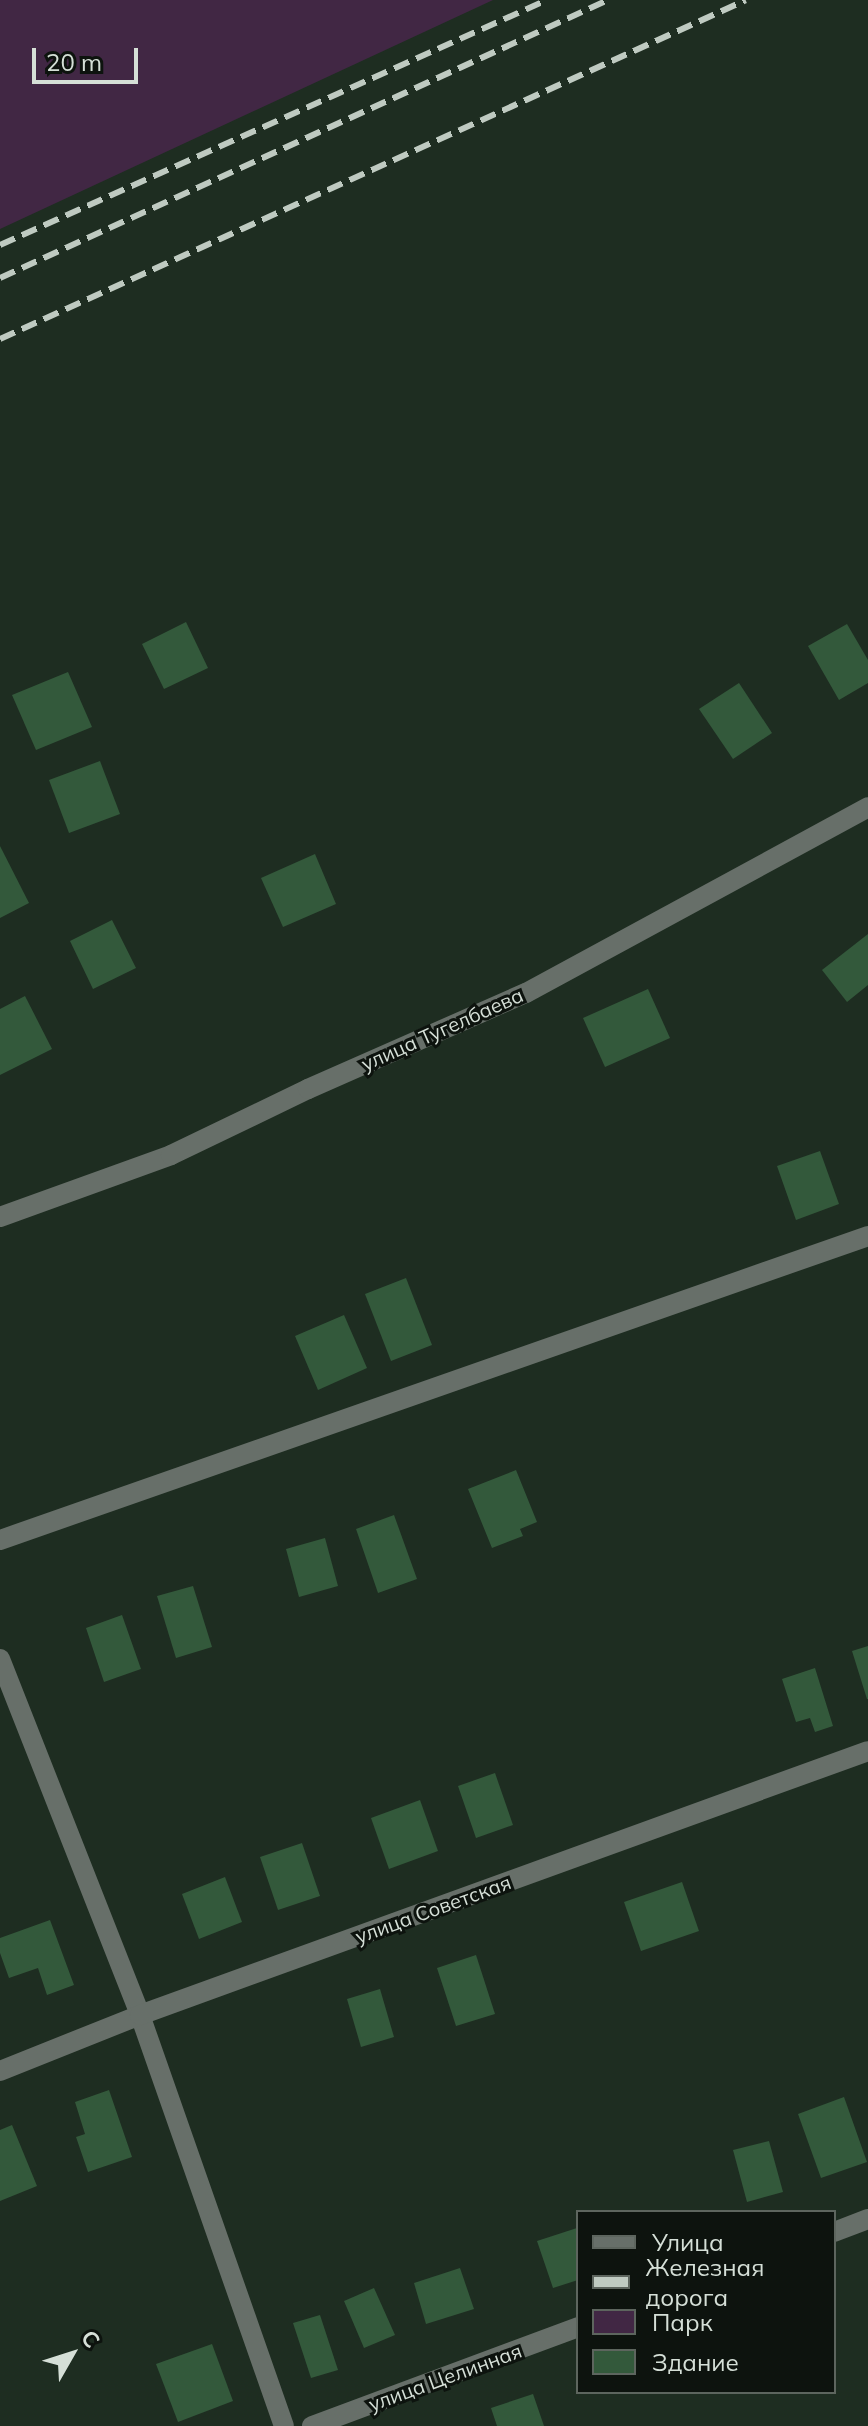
<!DOCTYPE html>
<meta charset="utf-8">
<style>
body{margin:0}
#map{position:relative;width:868px;height:2426px;overflow:hidden;background:#1e2d21;font-family:Mulish,sans-serif}
div>[style]{position:absolute}
.green>*{inset:0;background:#412744}
.building>*{inset:0;background:#33593b}
.minor>*{height:20px;margin:-10px;padding:0 10px;transform-origin:10px;border-radius:10px;background:#676f69}
.rail>*{height:6px;margin-top:-3px;transform-origin:0;background:repeating-linear-gradient(90deg,#bfcac1 0 16px,transparent 0 24px)}
span{translate:-50% -50%;white-space:nowrap;text-align:center;line-height:1.15;-webkit-text-stroke:6px #0d130e;paint-order:stroke}
.street-label{font-size:20px;color:#d5dfd7}
.legend{position:absolute;left:576px;top:2210px;width:260px;height:184px;box-sizing:border-box;background:#0d130e;border:2px solid #5d655e;margin:0;padding:10px 14px;list-style:none;font-size:24px;color:#d5dfd7}
.legend li{display:flex;align-items:center;gap:16px;height:40px}
.legend b{width:40px;border:2px solid #5d655e}
.north{position:absolute;left:32px;top:2314px;width:80px;height:80px;-webkit-text-stroke:6px #0d130e;paint-order:stroke;rotate:51deg;font-size:22px;font-weight:700;line-height:32px;text-align:center;color:#d5dfd7}
.north::after{content:'';display:block;margin:auto;width:28px;height:36px;background:#d5dfd7;clip-path:polygon(50% 0,100% 100%,50% 72%,0 100%)}
.scale{position:absolute;left:32px;top:48px;width:106px;height:36px;box-sizing:border-box;border:4px solid #d5dfd7;border-top:0;padding-left:10px;font-size:24px;line-height:28px;white-space:nowrap;color:#d5dfd7;-webkit-text-stroke:6px #0d130e;paint-order:stroke}
</style>
<div id="map">
<div class="green">
<i style="clip-path:polygon(0 0,493px 0,0 229px)"></i>
</div>
<div class="building">
<i style="clip-path:polygon(186px 622px,208px 668px,164px 689px,142px 644px)"></i>
<i style="clip-path:polygon(847px 624px,868px 660px,868px 683px,839px 700px,808px 646px)"></i>
<i style="clip-path:polygon(68px 672px,92px 727px,36px 750px,12px 695px)"></i>
<i style="clip-path:polygon(739px 683px,772px 733px,733px 759px,699px 709px)"></i>
<i style="clip-path:polygon(100px 761px,120px 814px,69px 833px,49px 780px)"></i>
<i style="clip-path:polygon(0 846px,29px 903px,0 918px)"></i>
<i style="clip-path:polygon(315px 854px,336px 904px,283px 927px,261px 878px)"></i>
<i style="clip-path:polygon(112px 920px,136px 968px,93px 989px,70px 941px)"></i>
<i style="clip-path:polygon(868px 934px,868px 985px,847px 1002px,822px 970px)"></i>
<i style="clip-path:polygon(648px 989px,670px 1038px,605px 1067px,583px 1018px)"></i>
<i style="clip-path:polygon(25px 996px,52px 1049px,0 1075px,0 1009px)"></i>
<i style="clip-path:polygon(820px 1151px,839px 1204px,796px 1220px,777px 1166px)"></i>
<i style="clip-path:polygon(406px 1278px,432px 1345px,391px 1361px,365px 1294px)"></i>
<i style="clip-path:polygon(344px 1315px,367px 1368px,318px 1390px,295px 1336px)"></i>
<i style="clip-path:polygon(516px 1470px,537px 1522px,520px 1529px,523px 1536px,492px 1548px,468px 1489px)"></i>
<i style="clip-path:polygon(394px 1515px,417px 1579px,378px 1593px,356px 1529px)"></i>
<i style="clip-path:polygon(325px 1538px,338px 1586px,299px 1597px,286px 1549px)"></i>
<i style="clip-path:polygon(193px 1586px,212px 1647px,176px 1658px,157px 1596px)"></i>
<i style="clip-path:polygon(122px 1615px,141px 1669px,104px 1682px,86px 1628px)"></i>
<i style="clip-path:polygon(868px 1646px,868px 1699px,867px 1699px,852px 1651px)"></i>
<i style="clip-path:polygon(815px 1668px,833px 1726px,815px 1732px,810px 1718px,796px 1722px,782px 1679px)"></i>
<i style="clip-path:polygon(495px 1773px,513px 1825px,476px 1838px,458px 1786px)"></i>
<i style="clip-path:polygon(420px 1800px,438px 1851px,389px 1869px,371px 1818px)"></i>
<i style="clip-path:polygon(302px 1843px,320px 1896px,278px 1910px,260px 1857px)"></i>
<i style="clip-path:polygon(225px 1877px,242px 1922px,199px 1939px,182px 1894px)"></i>
<i style="clip-path:polygon(682px 1882px,699px 1931px,641px 1951px,624px 1902px)"></i>
<i style="clip-path:polygon(50px 1920px,74px 1985px,47px 1995px,38px 1968px,9px 1978px,0 1953px,0 1938px)"></i>
<i style="clip-path:polygon(476px 1955px,495px 2014px,456px 2026px,437px 1968px)"></i>
<i style="clip-path:polygon(380px 1989px,394px 2037px,361px 2047px,347px 1999px)"></i>
<i style="clip-path:polygon(109px 2090px,132px 2157px,88px 2172px,76px 2137px,85px 2134px,75px 2102px)"></i>
<i style="clip-path:polygon(844px 2097px,867px 2162px,821px 2178px,798px 2114px)"></i>
<i style="clip-path:polygon(12px 2125px,37px 2186px,0 2201px,0 2130px)"></i>
<i style="clip-path:polygon(769px 2141px,783px 2192px,747px 2202px,733px 2150px)"></i>
<i style="clip-path:polygon(577px 2228px,578px 2280px,553px 2288px,537px 2241px)"></i>
<i style="clip-path:polygon(460px 2268px,474px 2309px,426px 2324px,414px 2283px)"></i>
<i style="clip-path:polygon(374px 2288px,395px 2335px,364px 2348px,344px 2301px)"></i>
<i style="clip-path:polygon(320px 2315px,338px 2370px,311px 2378px,293px 2323px)"></i>
<i style="clip-path:polygon(212px 2344px,233px 2401px,178px 2422px,156px 2364px)"></i>
<i style="clip-path:polygon(533px 2394px,544px 2426px,497px 2426px,491px 2408px)"></i>
</div>
<div class="minor">
<i style="left:0;top:1217px;width:182px;rotate:-19.9deg"></i>
<i style="left:171px;top:1155px;width:152px;rotate:-25.7deg"></i>
<i style="left:308px;top:1089px;width:238px;rotate:-23.8deg"></i>
<i style="left:526px;top:993px;width:389px;rotate:-28.5deg"></i>
<i style="left:0;top:1540px;width:920px;rotate:-19.3deg"></i>
<i style="left:0;top:1659px;width:383px;rotate:68.5deg"></i>
<i style="left:140px;top:2015px;width:435px;rotate:70.7deg"></i>
<i style="left:0;top:2071px;width:151px;rotate:-21.8deg"></i>
<i style="left:140px;top:2015px;width:774px;rotate:-19.93deg"></i>
<i style="left:834px;top:2232px;width:36px;rotate:-21deg"></i>
<i style="left:312px;top:2426px;width:284px;rotate:-20.4deg"></i>
</div>
<div class="rail">
<i style="left:0;top:245px;width:599px;rotate:-24.13deg"></i>
<i style="left:0;top:278px;width:669px;rotate:-24.57deg"></i>
<i style="left:0;top:339px;width:819px;rotate:-24.44deg"></i>
</div>
<div class="street-label">
<span style="left:442px;top:1029px;rotate:-24deg">улица Тугелбаева</span>
<span style="left:433px;top:1909px;rotate:-20deg">улица Советская</span>
<span style="left:445px;top:2377px;rotate:-20deg">улица Целинная</span>
</div>
<ul class="legend">
<li><b style="height:10px;background:#676f69"></b>Улица</li>
<li><b style="height:10px;background:#bfcac1"></b>Железная дорога</li>
<li><b style="height:22px;background:#412744"></b>Парк</li>
<li><b style="height:22px;background:#33593b"></b>Здание</li>
</ul>
<div class="north">С</div>
<div class="scale">20 m</div>
</div>
